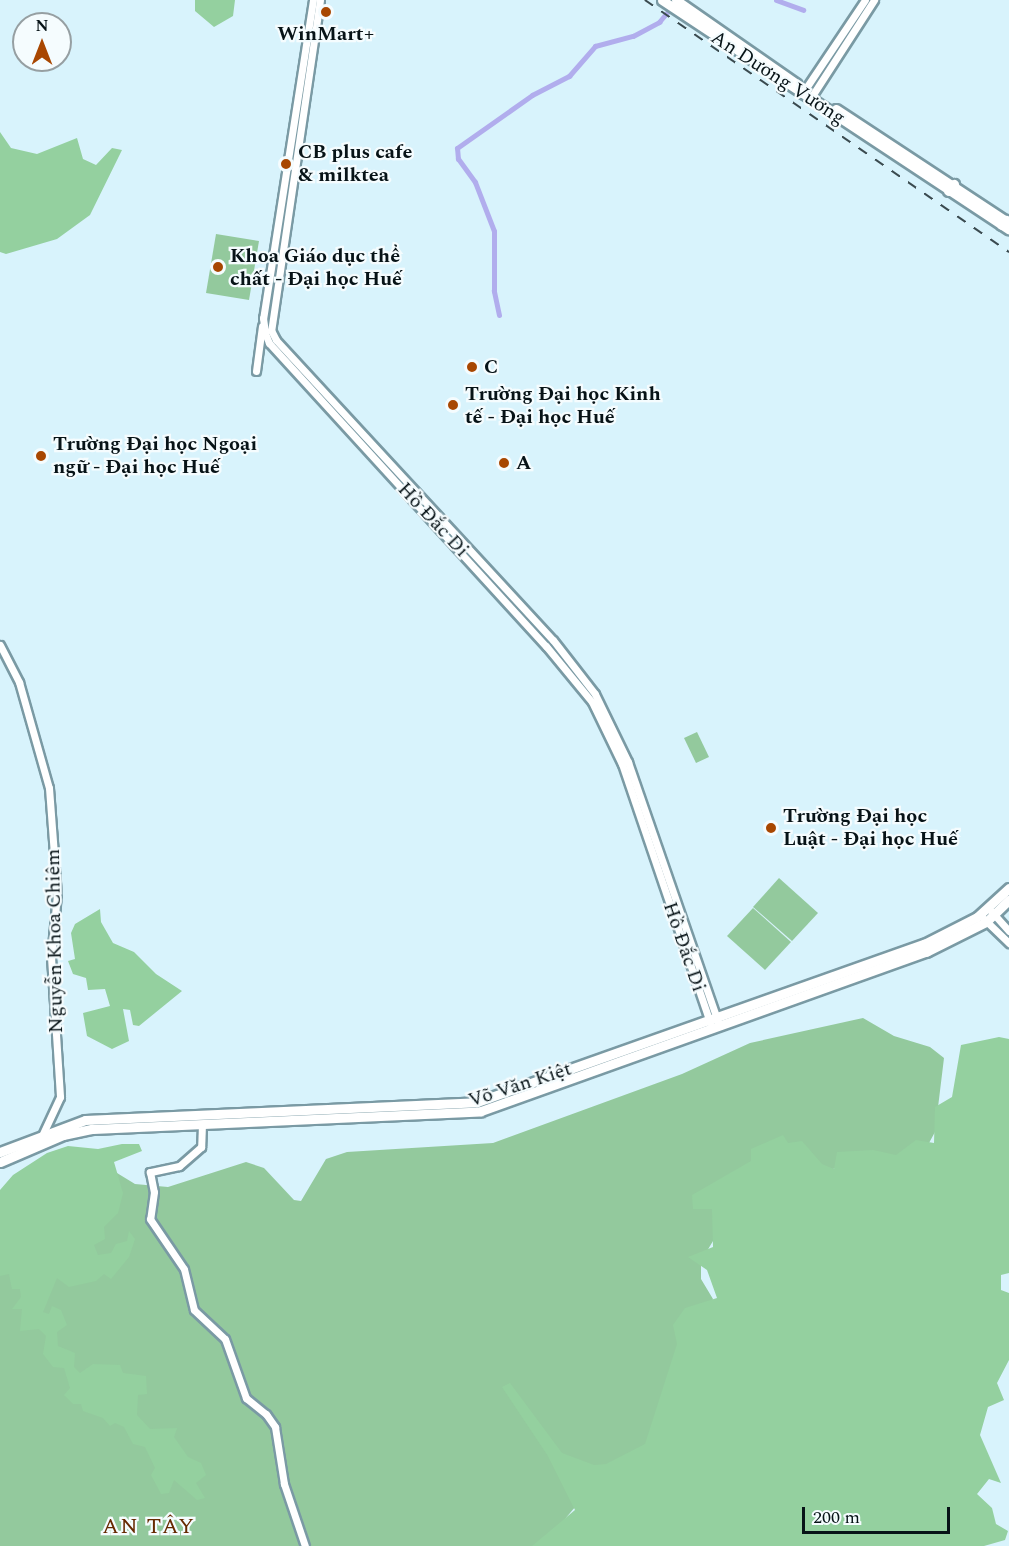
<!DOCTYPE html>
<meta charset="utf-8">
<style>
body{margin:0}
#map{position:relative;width:1009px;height:1546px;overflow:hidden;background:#d8f3fc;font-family:Spectral,serif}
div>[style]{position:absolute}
.green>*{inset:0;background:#93c99d}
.forest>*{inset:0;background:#94d09f}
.canal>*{height:5px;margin:-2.5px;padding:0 2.5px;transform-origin:2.5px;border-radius:2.5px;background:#b1aded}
.roads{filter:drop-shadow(2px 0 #7a9aa4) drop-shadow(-2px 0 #7a9aa4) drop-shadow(0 2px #7a9aa4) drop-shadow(0 -2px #7a9aa4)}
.minor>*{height:7px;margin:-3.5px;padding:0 3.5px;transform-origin:3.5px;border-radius:3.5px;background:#fff}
.major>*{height:9px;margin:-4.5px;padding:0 4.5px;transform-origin:4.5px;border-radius:4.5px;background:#fff}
.highway>*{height:10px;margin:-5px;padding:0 5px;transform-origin:5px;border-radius:5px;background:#fff}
.rail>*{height:1.5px;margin-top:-0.75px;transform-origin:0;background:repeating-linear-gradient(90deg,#3a4a4f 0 10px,transparent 0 20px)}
.dots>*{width:16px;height:16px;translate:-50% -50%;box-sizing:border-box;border:3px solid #f5fcfe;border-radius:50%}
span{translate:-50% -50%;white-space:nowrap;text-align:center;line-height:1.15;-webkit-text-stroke:4.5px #f5fcfe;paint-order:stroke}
.poi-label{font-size:20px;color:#071317;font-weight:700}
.left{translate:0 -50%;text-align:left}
.street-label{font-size:20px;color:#071317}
.quarter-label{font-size:22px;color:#662901;letter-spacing:1.5px}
.north{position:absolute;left:12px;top:12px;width:60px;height:60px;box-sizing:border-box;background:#f5fcfe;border:2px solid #969fa2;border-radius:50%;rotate:0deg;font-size:16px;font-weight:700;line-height:24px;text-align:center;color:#071317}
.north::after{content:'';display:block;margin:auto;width:21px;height:27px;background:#a84701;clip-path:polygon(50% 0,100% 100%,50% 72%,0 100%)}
.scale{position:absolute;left:802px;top:1507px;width:148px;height:27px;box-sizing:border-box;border:3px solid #071317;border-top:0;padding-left:8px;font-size:18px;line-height:21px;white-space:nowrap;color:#071317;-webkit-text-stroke:4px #f5fcfe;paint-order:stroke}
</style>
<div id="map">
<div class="green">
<i style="clip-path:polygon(216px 234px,259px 241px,249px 300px,206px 293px)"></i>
<i style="clip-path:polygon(697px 732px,709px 757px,696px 763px,684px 738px)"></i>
<i style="clip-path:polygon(779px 878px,818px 913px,792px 941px,753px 907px)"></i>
<i style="clip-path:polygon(753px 908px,791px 942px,765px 970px,727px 936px)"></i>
<i style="clip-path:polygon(863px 1018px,894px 1036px,930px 1047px,944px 1058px,935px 1132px,923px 1154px,850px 1159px,713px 1241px,701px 1261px,701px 1279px,713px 1299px,655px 1434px,637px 1458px,587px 1493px,542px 1546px,0 1546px,0 1203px,117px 1173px,135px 1184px,168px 1187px,246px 1162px,264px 1168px,294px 1200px,301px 1201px,326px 1159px,347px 1152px,493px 1143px,682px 1074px,750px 1043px)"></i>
</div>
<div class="forest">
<i style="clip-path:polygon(195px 0,235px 0,233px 16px,214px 27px,195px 11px)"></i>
<i style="clip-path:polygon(0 132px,11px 148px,37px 154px,77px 138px,83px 159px,96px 165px,112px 148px,122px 150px,90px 215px,57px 239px,6px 254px,0 252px)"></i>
<i style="clip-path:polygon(100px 909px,101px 922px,113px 943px,134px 952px,156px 974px,182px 991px,139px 1026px,133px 1025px,130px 1010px,123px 1009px,129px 1041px,112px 1049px,87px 1036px,83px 1013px,110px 1006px,105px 989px,88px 990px,86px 978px,73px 974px,68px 961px,75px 959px,71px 933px,75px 924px)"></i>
<i style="clip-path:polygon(999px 1037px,1009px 1039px,1009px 1273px,1001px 1275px,1001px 1290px,1009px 1293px,1009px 1360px,997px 1383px,1004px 1400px,988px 1407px,980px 1435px,1001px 1483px,989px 1479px,977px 1494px,992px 1508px,996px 1524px,1008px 1531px,1005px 1540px,984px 1546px,532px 1546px,575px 1510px,548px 1456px,502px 1387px,510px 1383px,562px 1453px,594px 1465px,606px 1464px,645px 1444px,677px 1344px,673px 1325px,685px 1308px,717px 1298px,707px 1270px,688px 1257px,713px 1247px,712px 1209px,693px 1209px,692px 1195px,751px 1161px,751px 1149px,783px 1135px,788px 1143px,802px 1141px,822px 1164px,834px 1169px,837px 1152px,873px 1150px,896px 1155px,916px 1140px,934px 1143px,935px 1107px,952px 1097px,961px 1045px)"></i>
<i style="clip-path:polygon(122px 1144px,139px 1144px,142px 1151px,114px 1162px,123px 1193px,118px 1213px,104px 1227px,105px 1239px,94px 1245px,98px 1255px,111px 1253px,116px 1244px,127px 1241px,129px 1231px,135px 1239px,129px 1257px,111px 1279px,104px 1274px,96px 1281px,69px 1287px,57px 1278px,43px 1312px,49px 1314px,52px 1306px,61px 1310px,67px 1325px,57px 1332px,58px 1346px,75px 1353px,74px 1367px,80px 1373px,93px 1364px,120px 1365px,123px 1373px,146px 1376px,147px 1394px,138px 1395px,137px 1415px,150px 1429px,177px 1428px,174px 1437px,188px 1457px,201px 1463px,206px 1475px,196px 1483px,205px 1498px,197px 1500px,174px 1480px,169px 1493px,161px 1494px,151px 1475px,155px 1468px,145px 1447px,133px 1444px,124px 1427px,115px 1423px,110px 1426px,103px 1418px,83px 1411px,81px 1404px,73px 1404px,64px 1395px,70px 1388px,64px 1368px,53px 1367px,43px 1354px,46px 1336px,39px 1329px,20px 1331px,22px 1309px,12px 1309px,21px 1297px,20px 1289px,12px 1289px,9px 1274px,0 1276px,0 1190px,13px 1175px,47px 1153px,68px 1146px,98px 1149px)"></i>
</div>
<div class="canal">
<i style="left:776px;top:0;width:29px;rotate:20deg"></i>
<i style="left:499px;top:315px;width:25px;rotate:-102deg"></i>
<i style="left:494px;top:291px;width:60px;rotate:-90deg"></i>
<i style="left:494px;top:231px;width:53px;rotate:-111.2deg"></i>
<i style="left:475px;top:182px;width:29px;rotate:-126deg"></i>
<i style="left:458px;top:159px;width:11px;rotate:-95deg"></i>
<i style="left:457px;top:148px;width:92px;rotate:-35.2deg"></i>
<i style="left:532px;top:95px;width:42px;rotate:-27.2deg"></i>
<i style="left:569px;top:76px;width:40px;rotate:-49deg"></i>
<i style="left:595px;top:46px;width:39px;rotate:-15deg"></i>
<i style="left:633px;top:36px;width:30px;rotate:-28deg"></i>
<i style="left:659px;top:22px;width:16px;rotate:-50deg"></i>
</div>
<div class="roads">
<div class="minor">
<i style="left:313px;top:0;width:322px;rotate:98.9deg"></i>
<i style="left:263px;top:318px;width:15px;rotate:82deg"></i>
<i style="left:265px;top:333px;width:11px;rotate:68deg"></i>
<i style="left:269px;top:343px;width:411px;rotate:47.6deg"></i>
<i style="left:546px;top:646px;width:72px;rotate:50.6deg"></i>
<i style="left:592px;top:702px;width:69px;rotate:64.2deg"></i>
<i style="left:622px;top:764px;width:274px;rotate:71.2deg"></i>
<i style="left:320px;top:0;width:334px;rotate:98.4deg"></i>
<i style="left:271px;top:330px;width:11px;rotate:63deg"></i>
<i style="left:276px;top:340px;width:408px;rotate:47.3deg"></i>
<i style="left:553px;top:640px;width:68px;rotate:52.1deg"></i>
<i style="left:595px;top:694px;width:76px;rotate:64.1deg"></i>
<i style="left:628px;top:762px;width:275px;rotate:70.9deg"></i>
<i style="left:802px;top:94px;width:113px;rotate:-56.2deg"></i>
<i style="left:810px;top:99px;width:118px;rotate:-57.1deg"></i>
<i style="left:256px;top:371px;width:45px;rotate:-82.4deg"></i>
<i style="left:0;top:645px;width:42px;rotate:62.8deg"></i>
<i style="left:19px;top:682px;width:110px;rotate:74.2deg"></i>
<i style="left:49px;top:788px;width:106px;rotate:85.7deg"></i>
<i style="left:57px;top:894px;width:63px;rotate:95.4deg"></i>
<i style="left:51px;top:957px;width:140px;rotate:86.3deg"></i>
<i style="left:60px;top:1097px;width:40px;rotate:115deg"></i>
<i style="left:991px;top:911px;width:27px;rotate:48deg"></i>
<i style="left:984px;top:919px;width:35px;rotate:44deg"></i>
<i style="left:202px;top:1124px;width:23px;rotate:92deg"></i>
<i style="left:201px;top:1147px;width:29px;rotate:139deg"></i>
<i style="left:179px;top:1166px;width:30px;rotate:168deg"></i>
<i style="left:150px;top:1172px;width:20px;rotate:79deg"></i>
<i style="left:154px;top:1192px;width:27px;rotate:98deg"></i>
<i style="left:150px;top:1219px;width:60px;rotate:55.8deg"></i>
<i style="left:184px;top:1269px;width:42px;rotate:76.3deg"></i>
<i style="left:194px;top:1310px;width:42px;rotate:43.1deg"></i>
<i style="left:225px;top:1339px;width:63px;rotate:70.4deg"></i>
<i style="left:246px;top:1398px;width:26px;rotate:39deg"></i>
<i style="left:266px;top:1414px;width:16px;rotate:55deg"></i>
<i style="left:275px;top:1427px;width:58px;rotate:81deg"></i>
<i style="left:284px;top:1484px;width:65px;rotate:71.3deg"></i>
</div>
<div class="major">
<i style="left:662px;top:0;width:416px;rotate:33.5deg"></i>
<i style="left:676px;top:0;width:147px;rotate:34.8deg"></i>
<i style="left:836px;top:109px;width:200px;rotate:33.4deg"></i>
<i style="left:0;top:1152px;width:91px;rotate:-20.6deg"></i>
<i style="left:85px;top:1120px;width:392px;rotate:-2.6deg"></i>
<i style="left:477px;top:1102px;width:474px;rotate:-19.5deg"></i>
<i style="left:924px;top:944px;width:59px;rotate:-27deg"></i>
<i style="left:977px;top:917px;width:43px;rotate:-42.2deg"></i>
<i style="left:0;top:1162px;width:69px;rotate:-23.2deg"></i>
<i style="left:63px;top:1135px;width:30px;rotate:-12deg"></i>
<i style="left:92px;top:1129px;width:389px;rotate:-2.6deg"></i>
<i style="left:481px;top:1111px;width:473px;rotate:-19.7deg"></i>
<i style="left:926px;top:952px;width:67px;rotate:-26.6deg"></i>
<i style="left:986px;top:922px;width:32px;rotate:-44deg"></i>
</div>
<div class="highway">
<i style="left:949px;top:191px;width:8px;rotate:-50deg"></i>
<i style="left:1002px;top:225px;width:6px;rotate:-45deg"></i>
</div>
</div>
<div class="rail">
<i style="left:645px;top:0;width:443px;rotate:34.7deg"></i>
</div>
<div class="dots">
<i style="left:326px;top:12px;background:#a84701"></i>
<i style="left:286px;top:164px;background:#a84701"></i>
<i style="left:218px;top:267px;background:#a84701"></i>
<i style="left:472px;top:367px;background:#a84701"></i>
<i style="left:453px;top:405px;background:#a84701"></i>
<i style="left:41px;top:456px;background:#a84701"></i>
<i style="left:504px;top:463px;background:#a84701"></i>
<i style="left:771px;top:828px;background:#a84701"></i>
</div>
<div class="poi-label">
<span style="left:326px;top:34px">WinMart+</span>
<span class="left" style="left:298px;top:164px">CB plus cafe<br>&amp; milktea</span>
<span class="left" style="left:230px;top:268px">Khoa Giáo dục thể<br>chất - Đại học Huế</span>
<span class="left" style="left:484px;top:367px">C</span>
<span class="left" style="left:465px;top:406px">Trường Đại học Kinh<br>tế - Đại học Huế</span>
<span class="left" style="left:53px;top:456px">Trường Đại học Ngoại<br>ngữ - Đại học Huế</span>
<span class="left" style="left:516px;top:463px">A</span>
<span class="left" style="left:783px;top:828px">Trường Đại học<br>Luật - Đại học Huế</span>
</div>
<div class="street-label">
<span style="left:778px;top:78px;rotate:33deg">An Dương Vương</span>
<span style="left:433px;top:520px;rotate:47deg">Hồ Đắc Di</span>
<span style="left:55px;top:941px;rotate:-91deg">Nguyễn Khoa Chiêm</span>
<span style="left:684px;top:947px;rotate:71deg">Hồ Đắc Di</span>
<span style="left:520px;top:1085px;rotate:-18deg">Võ Văn Kiệt</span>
</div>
<div class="quarter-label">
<span style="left:149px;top:1527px">AN TÂY</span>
</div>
<div class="north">N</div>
<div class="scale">200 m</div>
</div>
